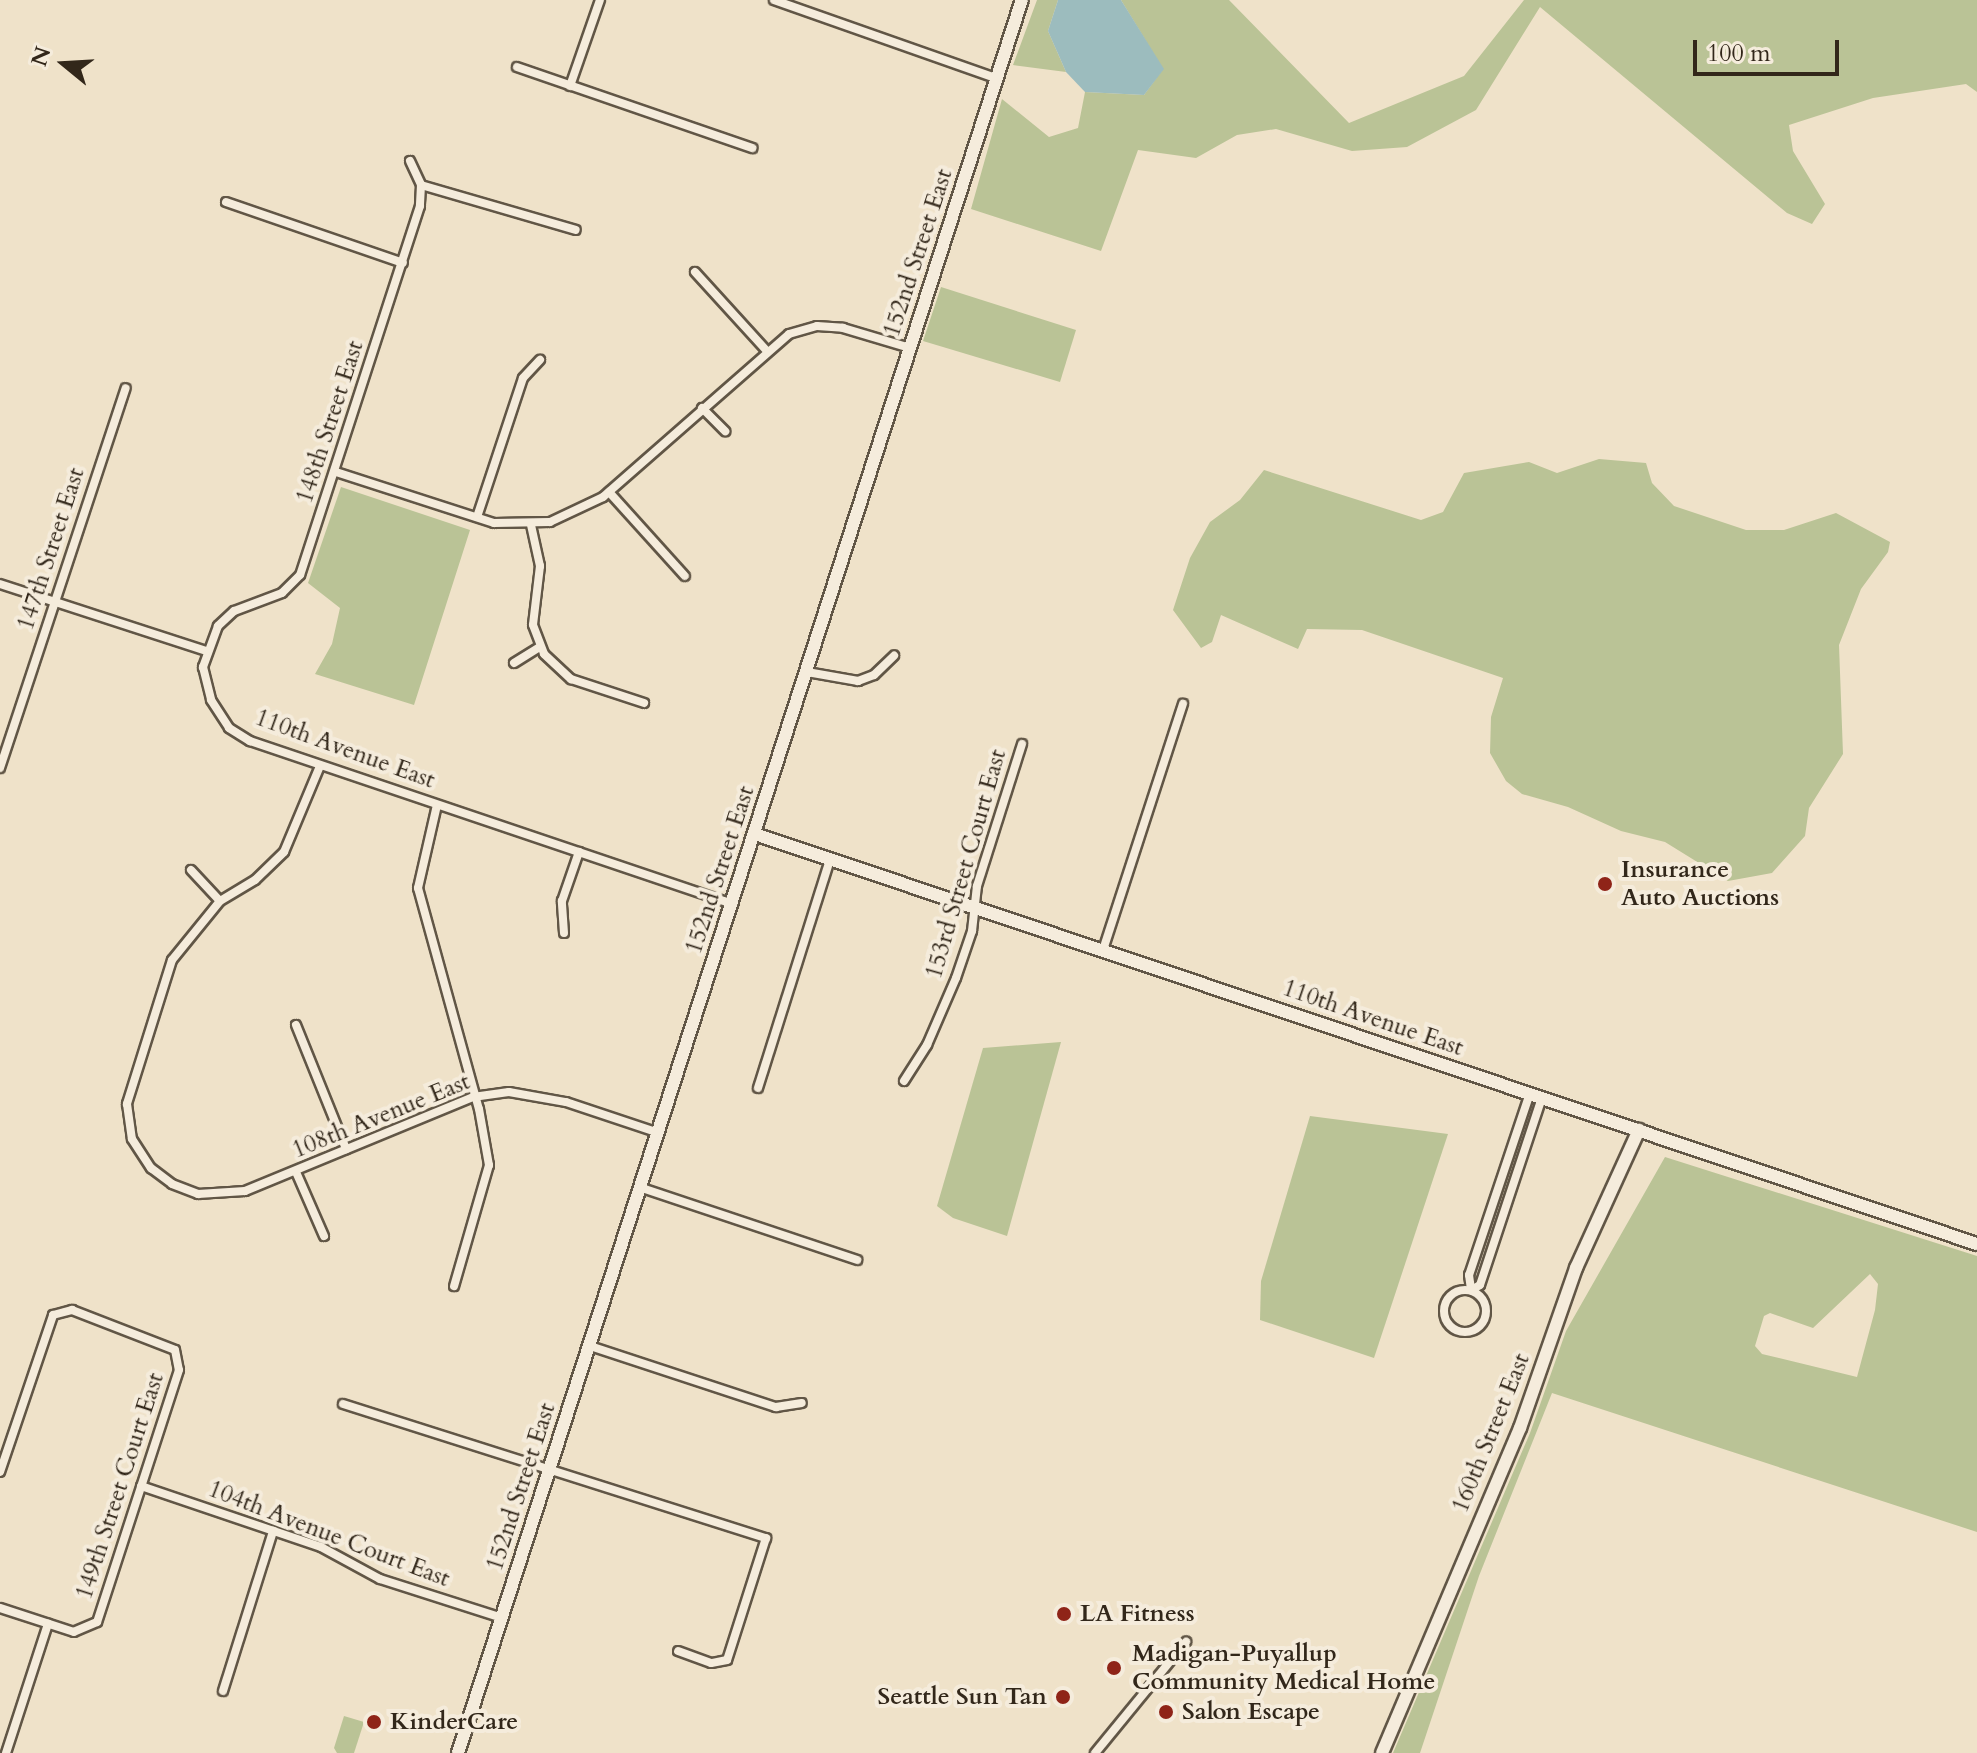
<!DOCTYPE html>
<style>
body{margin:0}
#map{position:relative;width:1977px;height:1753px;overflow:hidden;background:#efe2c9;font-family:Cardo,serif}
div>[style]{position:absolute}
.green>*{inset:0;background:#bac396}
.water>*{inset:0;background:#9cbcbe}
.roads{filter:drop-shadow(2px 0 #615646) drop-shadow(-2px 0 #615646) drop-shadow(0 2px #615646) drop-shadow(0 -2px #615646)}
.street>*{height:8px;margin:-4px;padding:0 4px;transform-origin:4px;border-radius:4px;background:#f5ecdc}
.street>.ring{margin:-4px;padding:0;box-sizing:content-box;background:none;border:8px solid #f5ecdc;border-radius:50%}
.secondary>*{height:12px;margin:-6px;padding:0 6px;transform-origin:6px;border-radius:6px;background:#f5ecdc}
.dots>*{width:22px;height:22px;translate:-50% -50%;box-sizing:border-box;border:4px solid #f5ecdc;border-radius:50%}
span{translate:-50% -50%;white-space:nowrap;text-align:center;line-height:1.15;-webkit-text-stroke:8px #f5ecdc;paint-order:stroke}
.street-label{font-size:24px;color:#32271a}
.poi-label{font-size:24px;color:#32271a;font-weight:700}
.left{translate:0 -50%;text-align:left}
.right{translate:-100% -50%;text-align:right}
.north{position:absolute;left:24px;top:24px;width:80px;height:80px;-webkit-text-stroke:6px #f5ecdc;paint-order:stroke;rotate:288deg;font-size:22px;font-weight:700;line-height:32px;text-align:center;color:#32271a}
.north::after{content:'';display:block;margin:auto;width:28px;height:36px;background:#32271a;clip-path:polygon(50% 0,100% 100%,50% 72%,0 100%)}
.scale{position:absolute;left:1693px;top:40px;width:146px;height:36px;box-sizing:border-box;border:4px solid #32271a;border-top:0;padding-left:10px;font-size:24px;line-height:28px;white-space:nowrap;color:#32271a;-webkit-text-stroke:6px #f5ecdc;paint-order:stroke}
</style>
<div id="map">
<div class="green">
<i style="clip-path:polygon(1037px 0,1058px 0,1048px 31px,1066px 72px,1013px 65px)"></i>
<i style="clip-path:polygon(1121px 0,1229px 0,1349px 123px,1464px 76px,1524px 0,1977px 0,1977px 92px,1966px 84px,1873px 98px,1789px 125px,1793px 151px,1825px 204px,1812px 224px,1787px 213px,1540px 7px,1476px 110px,1407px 147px,1352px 151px,1276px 129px,1237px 135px,1196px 158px,1138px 150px,1101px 251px,971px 209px,1002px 99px,1049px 137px,1078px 128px,1085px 92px,1144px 95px,1163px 69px)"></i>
<i style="clip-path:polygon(941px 287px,1076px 330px,1060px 382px,923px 341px)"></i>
<i style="clip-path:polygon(1599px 459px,1646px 463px,1652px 483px,1674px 506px,1746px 530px,1784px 530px,1836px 513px,1890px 542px,1888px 552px,1861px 589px,1839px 645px,1843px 754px,1809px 808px,1805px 836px,1772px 873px,1728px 881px,1665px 842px,1621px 831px,1568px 807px,1522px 794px,1506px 781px,1490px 753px,1491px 717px,1503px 678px,1362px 630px,1307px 629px,1298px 649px,1221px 615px,1212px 642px,1201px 648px,1173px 610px,1190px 558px,1210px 522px,1240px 500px,1264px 470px,1421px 520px,1443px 512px,1464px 473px,1529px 462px,1557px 473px)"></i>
<i style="clip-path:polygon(341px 487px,470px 530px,414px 705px,315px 674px,332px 644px,340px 608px,308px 583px)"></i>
<i style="clip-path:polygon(1061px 1042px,1007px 1236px,953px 1218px,937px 1206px,983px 1048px)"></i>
<i style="clip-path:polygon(1310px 1116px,1448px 1134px,1374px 1358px,1260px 1320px,1261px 1281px)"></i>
<i style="clip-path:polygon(evenodd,1665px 1157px,1977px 1256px,1977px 1532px,1552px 1393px,1479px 1576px,1420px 1753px,1393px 1753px,1530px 1433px,1566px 1331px,1665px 1157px,1870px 1274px,1878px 1284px,1875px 1310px,1857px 1377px,1762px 1354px,1755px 1346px,1764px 1316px,1770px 1313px,1813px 1328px,1870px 1274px)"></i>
<i style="clip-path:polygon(344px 1716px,364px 1722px,354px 1753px,337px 1753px,334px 1748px)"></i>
</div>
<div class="water">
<i style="clip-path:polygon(1058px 0,1121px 0,1164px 69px,1144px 95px,1085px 92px,1066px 72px,1048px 31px)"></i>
</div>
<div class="roads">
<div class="street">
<i style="left:774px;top:0;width:235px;rotate:19.4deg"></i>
<i style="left:517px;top:67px;width:249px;rotate:19deg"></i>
<i style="left:570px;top:86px;width:91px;rotate:-70.8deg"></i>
<i style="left:410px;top:161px;width:26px;rotate:65deg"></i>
<i style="left:421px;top:185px;width:21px;rotate:93deg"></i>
<i style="left:420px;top:206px;width:388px;rotate:108deg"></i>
<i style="left:300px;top:575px;width:25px;rotate:135deg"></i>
<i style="left:282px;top:593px;width:51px;rotate:159.4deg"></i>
<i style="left:234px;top:611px;width:22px;rotate:137deg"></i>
<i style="left:218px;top:626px;width:44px;rotate:110.1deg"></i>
<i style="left:203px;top:667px;width:34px;rotate:76deg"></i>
<i style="left:211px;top:700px;width:33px;rotate:57deg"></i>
<i style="left:229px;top:728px;width:25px;rotate:32deg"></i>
<i style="left:250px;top:741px;width:510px;rotate:18.65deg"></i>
<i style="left:421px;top:185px;width:161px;rotate:16.2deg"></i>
<i style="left:226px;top:202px;width:187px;rotate:19deg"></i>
<i style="left:695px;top:272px;width:105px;rotate:47.7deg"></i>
<i style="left:702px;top:408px;width:33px;rotate:45deg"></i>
<i style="left:336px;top:472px;width:166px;rotate:17.9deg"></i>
<i style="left:494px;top:523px;width:56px;rotate:-1deg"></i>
<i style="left:550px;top:522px;width:59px;rotate:-25.3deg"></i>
<i style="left:603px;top:497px;width:247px;rotate:-41.2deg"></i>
<i style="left:789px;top:334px;width:29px;rotate:-16deg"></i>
<i style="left:817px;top:326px;width:26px;rotate:4deg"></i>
<i style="left:843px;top:328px;width:70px;rotate:16.6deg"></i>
<i style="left:609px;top:492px;width:113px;rotate:47.9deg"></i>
<i style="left:477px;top:517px;width:146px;rotate:-71.7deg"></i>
<i style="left:523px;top:378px;width:25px;rotate:-47deg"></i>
<i style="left:531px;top:525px;width:42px;rotate:77.6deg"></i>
<i style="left:540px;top:566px;width:59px;rotate:96.8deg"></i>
<i style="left:533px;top:625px;width:31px;rotate:69deg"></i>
<i style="left:544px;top:654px;width:37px;rotate:43deg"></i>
<i style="left:571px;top:679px;width:77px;rotate:18.2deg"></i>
<i style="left:0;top:584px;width:217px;rotate:18deg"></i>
<i style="left:514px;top:663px;width:31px;rotate:-32deg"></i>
<i style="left:807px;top:672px;width:52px;rotate:10deg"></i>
<i style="left:858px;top:681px;width:17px;rotate:-21deg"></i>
<i style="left:874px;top:675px;width:28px;rotate:-44deg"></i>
<i style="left:320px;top:766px;width:93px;rotate:112.7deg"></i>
<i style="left:284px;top:852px;width:40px;rotate:136deg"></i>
<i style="left:255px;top:880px;width:41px;rotate:149deg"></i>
<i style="left:220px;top:901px;width:76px;rotate:129.1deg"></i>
<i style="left:172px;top:960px;width:151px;rotate:107.4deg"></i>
<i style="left:127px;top:1104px;width:35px;rotate:82deg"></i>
<i style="left:132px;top:1139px;width:35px;rotate:57deg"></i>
<i style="left:151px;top:1168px;width:26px;rotate:37deg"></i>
<i style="left:172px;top:1184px;width:28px;rotate:21deg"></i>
<i style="left:198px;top:1194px;width:47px;rotate:-3.7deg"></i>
<i style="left:245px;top:1191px;width:247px;rotate:-22.4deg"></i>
<i style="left:473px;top:1097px;width:36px;rotate:-8deg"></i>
<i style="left:509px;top:1092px;width:58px;rotate:10deg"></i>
<i style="left:566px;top:1102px;width:98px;rotate:18.4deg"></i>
<i style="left:0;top:768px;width:400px;rotate:-71.7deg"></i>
<i style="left:437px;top:805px;width:85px;rotate:102.9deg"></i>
<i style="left:418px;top:888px;width:229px;rotate:74.6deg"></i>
<i style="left:479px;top:1109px;width:57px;rotate:79.9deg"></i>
<i style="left:489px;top:1165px;width:126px;rotate:106.1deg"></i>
<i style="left:191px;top:870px;width:42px;rotate:46.9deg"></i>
<i style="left:564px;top:933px;width:32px;rotate:-94deg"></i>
<i style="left:562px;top:901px;width:52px;rotate:-70.9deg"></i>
<i style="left:1103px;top:950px;width:259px;rotate:-72deg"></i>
<i style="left:296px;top:1025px;width:134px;rotate:68deg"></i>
<i style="left:904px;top:1081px;width:43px;rotate:-57.4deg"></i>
<i style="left:927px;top:1045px;width:73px;rotate:-66.6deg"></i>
<i style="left:956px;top:978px;width:50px;rotate:-71.2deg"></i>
<i style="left:972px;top:931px;width:45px;rotate:-83.7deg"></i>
<i style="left:977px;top:886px;width:149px;rotate:-72.4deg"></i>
<i style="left:758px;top:1088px;width:239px;rotate:-72.5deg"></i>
<i style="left:1530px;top:1093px;width:192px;rotate:108.5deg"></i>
<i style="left:1469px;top:1275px;width:15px;rotate:82deg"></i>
<i style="left:1471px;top:1290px;width:10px;rotate:-29deg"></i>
<i style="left:1480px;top:1285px;width:198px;rotate:-71.7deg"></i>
<i style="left:296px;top:1172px;width:70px;rotate:66.4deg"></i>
<i style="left:642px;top:1188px;width:227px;rotate:18.5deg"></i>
<i class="ring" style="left:1444px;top:1290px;width:34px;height:34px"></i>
<i style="left:590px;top:1346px;width:196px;rotate:18.2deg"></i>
<i style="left:776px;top:1407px;width:26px;rotate:-9deg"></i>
<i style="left:343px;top:1404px;width:444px;rotate:17.6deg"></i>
<i style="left:766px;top:1538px;width:128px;rotate:107.7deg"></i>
<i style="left:727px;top:1660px;width:16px;rotate:169deg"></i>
<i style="left:711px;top:1663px;width:35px;rotate:-160deg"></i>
<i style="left:0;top:1472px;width:166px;rotate:-71.3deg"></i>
<i style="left:53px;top:1315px;width:20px;rotate:-15deg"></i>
<i style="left:72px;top:1310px;width:110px;rotate:21.2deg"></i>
<i style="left:175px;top:1350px;width:20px;rotate:79deg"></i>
<i style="left:179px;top:1370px;width:265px;rotate:108deg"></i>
<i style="left:97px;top:1622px;width:25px;rotate:157deg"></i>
<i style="left:74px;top:1632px;width:78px;rotate:-162deg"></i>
<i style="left:141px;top:1486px;width:190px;rotate:18.7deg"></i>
<i style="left:321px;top:1547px;width:67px;rotate:28.5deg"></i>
<i style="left:380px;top:1579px;width:128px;rotate:17.7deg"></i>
<i style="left:223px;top:1691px;width:168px;rotate:-72.6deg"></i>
<i style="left:6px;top:1753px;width:136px;rotate:-72deg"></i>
<i style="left:1095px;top:1753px;width:144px;rotate:-50.7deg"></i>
</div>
<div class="secondary">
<i style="left:755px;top:834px;width:1289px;rotate:18.55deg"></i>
<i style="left:458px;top:1753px;width:1841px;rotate:-72.17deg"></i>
<i style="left:1382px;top:1753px;width:353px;rotate:-67deg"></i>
<i style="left:1520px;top:1428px;width:170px;rotate:-70.7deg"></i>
<i style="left:1576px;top:1268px;width:152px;rotate:-65.5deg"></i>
</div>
</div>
<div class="dots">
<i style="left:1605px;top:884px;background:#8f2418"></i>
<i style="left:1064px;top:1614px;background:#8f2418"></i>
<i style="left:1114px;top:1668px;background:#8f2418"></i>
<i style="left:1063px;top:1697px;background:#8f2418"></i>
<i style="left:1166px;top:1712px;background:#8f2418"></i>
<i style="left:374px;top:1722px;background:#8f2418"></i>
</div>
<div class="street-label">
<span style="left:918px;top:253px;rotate:-72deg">152nd Street East</span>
<span style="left:330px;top:422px;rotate:-72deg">148th Street East</span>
<span style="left:51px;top:549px;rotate:-72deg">147th Street East</span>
<span style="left:345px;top:749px;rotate:20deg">110th Avenue East</span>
<span style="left:966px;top:864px;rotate:-74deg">153rd Street Court East</span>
<span style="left:720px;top:870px;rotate:-72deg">152nd Street East</span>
<span style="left:1373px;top:1018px;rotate:19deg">110th Avenue East</span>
<span style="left:381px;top:1116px;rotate:-22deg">108th Avenue East</span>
<span style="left:1491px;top:1433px;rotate:-68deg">160th Street East</span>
<span style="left:120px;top:1486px;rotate:-72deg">149th Street Court East</span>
<span style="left:521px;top:1487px;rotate:-72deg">152nd Street East</span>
<span style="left:329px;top:1534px;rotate:21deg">104th Avenue Court East</span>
</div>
<div class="poi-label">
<span class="left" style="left:1621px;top:884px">Insurance<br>Auto Auctions</span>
<span class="left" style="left:1080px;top:1614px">LA Fitness</span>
<span class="left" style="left:1132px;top:1668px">Madigan-Puyallup<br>Community Medical Home</span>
<span class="right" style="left:1047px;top:1697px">Seattle Sun Tan</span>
<span class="left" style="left:1182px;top:1712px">Salon Escape</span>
<span class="left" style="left:390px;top:1722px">KinderCare</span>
</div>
<div class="north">N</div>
<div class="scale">100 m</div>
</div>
